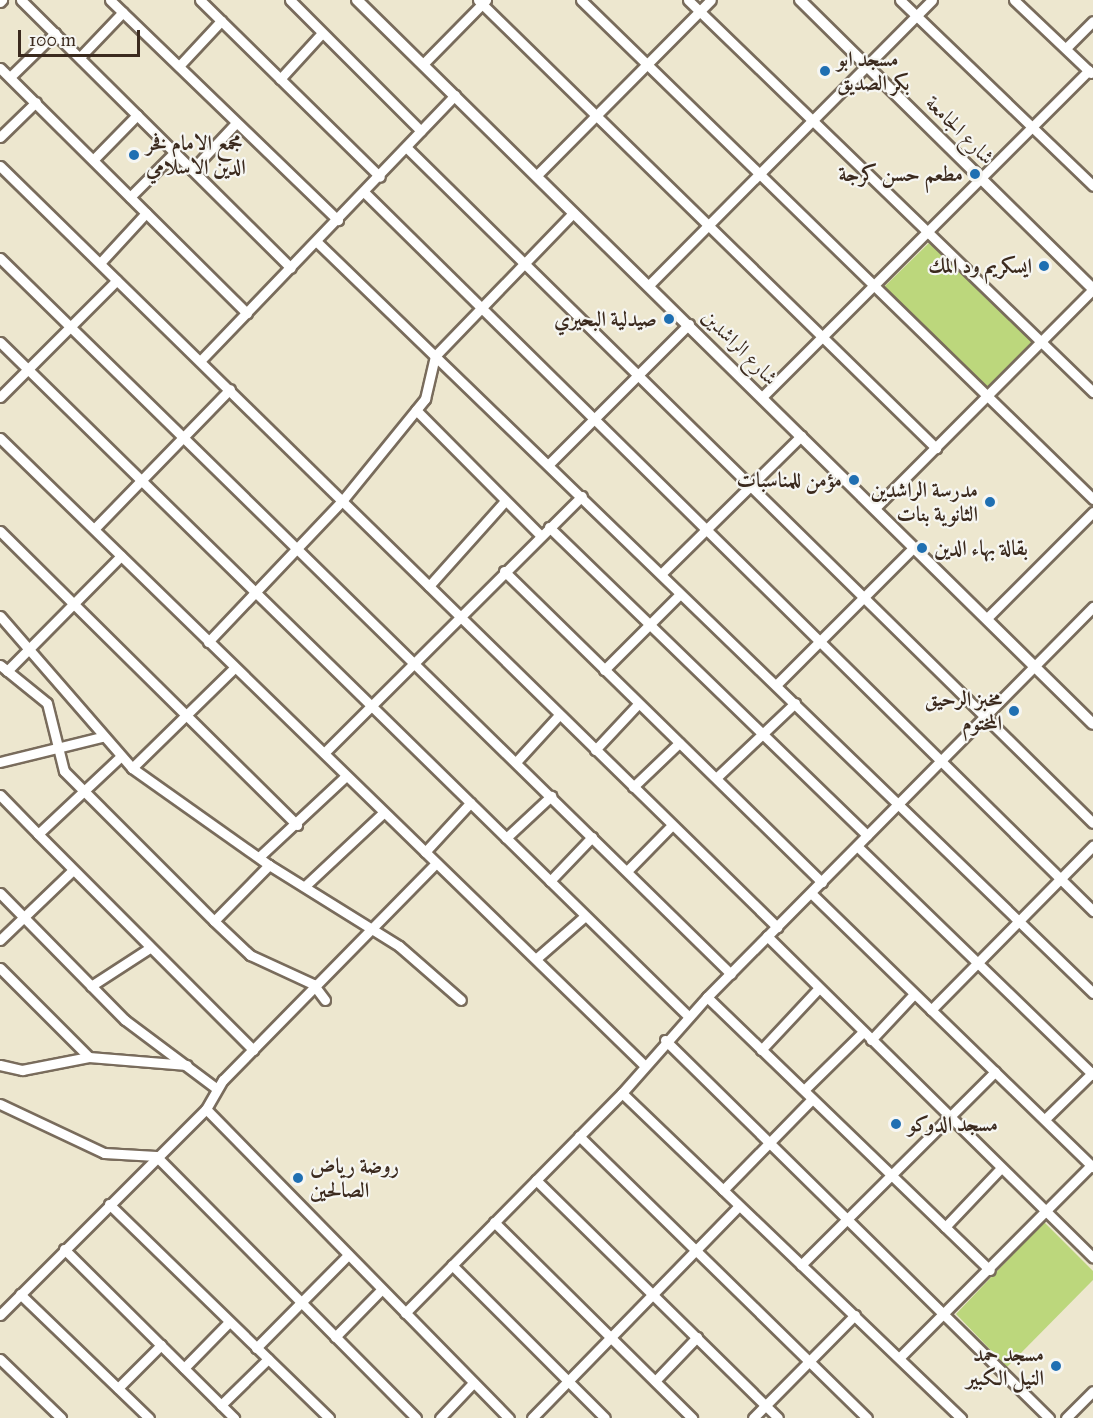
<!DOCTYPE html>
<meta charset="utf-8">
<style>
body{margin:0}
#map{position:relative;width:1093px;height:1418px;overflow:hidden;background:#ede7cf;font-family:"IM FELL Great Primer",Amiri,serif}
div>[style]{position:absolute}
.green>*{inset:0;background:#bcd77c}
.roads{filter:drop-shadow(2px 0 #796c5c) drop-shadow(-2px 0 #796c5c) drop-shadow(0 2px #796c5c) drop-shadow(0 -2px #796c5c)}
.minor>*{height:9px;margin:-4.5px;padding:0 4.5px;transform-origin:4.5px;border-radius:4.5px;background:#fff}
.tertiary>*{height:10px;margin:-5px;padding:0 5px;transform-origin:5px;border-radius:5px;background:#fff}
.dots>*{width:16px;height:16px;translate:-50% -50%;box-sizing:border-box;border:3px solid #f6f6f2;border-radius:50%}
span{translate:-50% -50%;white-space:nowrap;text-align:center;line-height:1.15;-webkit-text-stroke:4.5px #f6f6f2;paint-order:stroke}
.poi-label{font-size:21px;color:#3b2a1e;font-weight:700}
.left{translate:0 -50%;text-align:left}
.right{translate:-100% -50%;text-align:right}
.street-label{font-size:21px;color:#3b2a1e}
.scale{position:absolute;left:18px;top:30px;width:122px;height:27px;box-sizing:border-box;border:3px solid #3b2a1e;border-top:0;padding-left:8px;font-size:18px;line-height:21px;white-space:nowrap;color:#3b2a1e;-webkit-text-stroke:4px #f6f6f2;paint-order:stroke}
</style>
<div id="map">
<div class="green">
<i style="clip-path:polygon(931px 241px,1034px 343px,987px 389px,883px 288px)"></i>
<i style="clip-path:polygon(1044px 1222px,1093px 1271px,1093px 1280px,1007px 1367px,956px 1314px)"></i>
</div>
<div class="roads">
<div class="minor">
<i style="left:21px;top:0;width:380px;rotate:44.8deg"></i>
<i style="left:110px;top:0;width:317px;rotate:44deg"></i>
<i style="left:200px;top:0;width:252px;rotate:44.5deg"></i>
<i style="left:290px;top:0;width:185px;rotate:45deg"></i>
<i style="left:478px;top:0;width:641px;rotate:44.37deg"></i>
<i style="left:581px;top:0;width:715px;rotate:44.26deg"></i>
<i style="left:688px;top:0;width:564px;rotate:44.07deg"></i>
<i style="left:900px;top:0;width:268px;rotate:43.9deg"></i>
<i style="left:1014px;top:0;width:106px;rotate:43.5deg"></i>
<i style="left:0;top:2px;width:3px;rotate:-45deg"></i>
<i style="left:1066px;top:48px;width:38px;rotate:-45deg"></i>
<i style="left:80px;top:57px;width:62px;rotate:-46.3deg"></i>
<i style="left:423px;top:64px;width:90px;rotate:-45.5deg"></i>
<i style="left:179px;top:66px;width:62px;rotate:-47deg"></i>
<i style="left:0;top:68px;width:348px;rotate:44.8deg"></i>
<i style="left:10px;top:77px;width:63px;rotate:-44.4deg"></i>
<i style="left:280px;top:79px;width:62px;rotate:-47.6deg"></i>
<i style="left:0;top:137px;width:50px;rotate:-44.2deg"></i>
<i style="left:407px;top:148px;width:962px;rotate:44.54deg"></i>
<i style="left:93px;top:160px;width:63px;rotate:-45.6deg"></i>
<i style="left:0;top:166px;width:1088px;rotate:44.4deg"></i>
<i style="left:192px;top:170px;width:64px;rotate:-46.9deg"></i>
<i style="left:536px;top:176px;width:248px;rotate:-45.2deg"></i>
<i style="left:365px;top:193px;width:1023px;rotate:44.6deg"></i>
<i style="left:130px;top:197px;width:64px;rotate:-45deg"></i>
<i style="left:317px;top:242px;width:1080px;rotate:44.06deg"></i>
<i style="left:0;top:258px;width:1023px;rotate:44.41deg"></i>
<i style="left:100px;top:263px;width:68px;rotate:-47.4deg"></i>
<i style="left:648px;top:286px;width:403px;rotate:-45.2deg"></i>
<i style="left:0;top:342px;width:963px;rotate:44.41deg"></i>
<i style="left:201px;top:360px;width:367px;rotate:-46.2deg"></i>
<i style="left:0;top:397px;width:165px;rotate:-45deg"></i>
<i style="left:762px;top:397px;width:462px;rotate:-45deg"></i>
<i style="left:416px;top:410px;width:176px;rotate:45.2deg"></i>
<i style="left:0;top:438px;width:897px;rotate:44.23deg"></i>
<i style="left:549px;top:464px;width:198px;rotate:-45deg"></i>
<i style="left:875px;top:508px;width:309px;rotate:-45.1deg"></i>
<i style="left:549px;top:527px;width:443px;rotate:44.1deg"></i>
<i style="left:94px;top:529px;width:195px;rotate:-45.8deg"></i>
<i style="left:0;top:531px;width:418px;rotate:44.7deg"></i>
<i style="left:504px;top:571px;width:445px;rotate:44.4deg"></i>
<i style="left:661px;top:574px;width:197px;rotate:-44.6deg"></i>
<i style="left:429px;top:586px;width:114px;rotate:-48.2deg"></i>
<i style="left:0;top:616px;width:201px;rotate:49deg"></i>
<i style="left:132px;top:768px;width:168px;rotate:35.3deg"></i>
<i style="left:269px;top:865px;width:153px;rotate:31.9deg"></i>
<i style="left:399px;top:946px;width:82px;rotate:41.1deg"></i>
<i style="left:987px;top:618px;width:150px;rotate:-45deg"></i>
<i style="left:208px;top:642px;width:195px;rotate:-46.5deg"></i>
<i style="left:342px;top:501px;width:132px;rotate:-50.9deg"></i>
<i style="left:425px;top:399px;width:44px;rotate:-76.9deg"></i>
<i style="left:435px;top:356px;width:199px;rotate:-46deg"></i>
<i style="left:0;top:665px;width:60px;rotate:39deg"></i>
<i style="left:47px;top:703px;width:70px;rotate:76deg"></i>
<i style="left:64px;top:771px;width:212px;rotate:45deg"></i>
<i style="left:604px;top:670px;width:107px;rotate:-45deg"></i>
<i style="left:7px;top:671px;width:162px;rotate:-45.3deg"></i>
<i style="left:776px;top:685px;width:195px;rotate:-45deg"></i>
<i style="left:595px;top:750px;width:63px;rotate:-46.9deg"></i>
<i style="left:324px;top:753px;width:364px;rotate:-44.9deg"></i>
<i style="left:119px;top:758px;width:111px;rotate:136.8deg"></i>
<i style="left:38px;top:834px;width:305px;rotate:45.1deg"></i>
<i style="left:0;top:762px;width:105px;rotate:-13.8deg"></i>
<i style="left:516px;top:762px;width:64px;rotate:-47.5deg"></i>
<i style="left:132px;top:768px;width:143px;rotate:-44.4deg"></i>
<i style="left:716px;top:778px;width:109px;rotate:-43.5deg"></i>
<i style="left:633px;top:787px;width:64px;rotate:-43.7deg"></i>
<i style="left:0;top:795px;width:54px;rotate:45.7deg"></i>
<i style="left:506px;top:838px;width:62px;rotate:-43deg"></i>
<i style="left:857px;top:846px;width:329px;rotate:44.1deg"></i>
<i style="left:425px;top:852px;width:67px;rotate:-47.4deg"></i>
<i style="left:259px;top:857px;width:119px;rotate:-43deg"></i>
<i style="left:269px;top:865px;width:78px;rotate:134.5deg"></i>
<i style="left:214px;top:921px;width:50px;rotate:43.4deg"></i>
<i style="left:250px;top:955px;width:69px;rotate:24.7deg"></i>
<i style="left:313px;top:984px;width:20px;rotate:53deg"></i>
<i style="left:627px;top:871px;width:64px;rotate:-45.6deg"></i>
<i style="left:550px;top:881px;width:61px;rotate:-46.3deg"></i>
<i style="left:305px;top:886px;width:107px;rotate:-43.1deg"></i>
<i style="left:0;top:893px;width:178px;rotate:45.5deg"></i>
<i style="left:125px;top:1020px;width:114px;rotate:36.8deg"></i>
<i style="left:812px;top:894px;width:392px;rotate:44.2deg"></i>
<i style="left:767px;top:936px;width:458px;rotate:44.6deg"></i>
<i style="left:0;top:940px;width:101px;rotate:-43.8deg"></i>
<i style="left:538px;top:957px;width:62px;rotate:-41.1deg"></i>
<i style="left:0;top:968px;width:126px;rotate:45deg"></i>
<i style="left:91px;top:986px;width:68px;rotate:-33deg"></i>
<i style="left:707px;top:997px;width:393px;rotate:44deg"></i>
<i style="left:931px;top:1010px;width:231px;rotate:-45.4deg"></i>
<i style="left:665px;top:1040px;width:539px;rotate:44.55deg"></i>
<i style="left:871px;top:1040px;width:63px;rotate:-46.9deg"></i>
<i style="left:761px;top:1050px;width:85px;rotate:-46.9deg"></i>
<i style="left:0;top:1065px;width:23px;rotate:13deg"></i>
<i style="left:22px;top:1070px;width:68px;rotate:-11deg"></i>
<i style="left:89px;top:1057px;width:98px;rotate:4.7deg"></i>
<i style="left:804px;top:1090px;width:83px;rotate:-44.5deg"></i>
<i style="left:622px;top:1093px;width:470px;rotate:43.8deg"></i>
<i style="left:0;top:1104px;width:115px;rotate:25.2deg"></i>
<i style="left:104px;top:1153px;width:52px;rotate:3.3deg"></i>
<i style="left:206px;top:1109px;width:433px;rotate:45.6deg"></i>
<i style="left:1045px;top:1119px;width:67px;rotate:-44.4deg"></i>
<i style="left:579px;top:1136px;width:403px;rotate:44.4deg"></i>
<i style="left:156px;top:1156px;width:369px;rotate:45.2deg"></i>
<i style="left:536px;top:1180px;width:339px;rotate:44.5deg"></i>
<i style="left:723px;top:1190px;width:127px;rotate:-45.6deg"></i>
<i style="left:109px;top:1204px;width:307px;rotate:44.2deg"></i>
<i style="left:494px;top:1222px;width:279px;rotate:44.7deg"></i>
<i style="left:945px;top:1227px;width:81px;rotate:-46.5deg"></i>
<i style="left:64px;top:1249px;width:240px;rotate:44.8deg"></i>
<i style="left:452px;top:1265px;width:216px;rotate:45deg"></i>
<i style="left:801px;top:1265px;width:274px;rotate:-44.9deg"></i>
<i style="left:20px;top:1294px;width:179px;rotate:43.9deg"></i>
<i style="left:405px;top:1313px;width:309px;rotate:-45.4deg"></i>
<i style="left:622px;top:1093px;width:128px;rotate:-48.5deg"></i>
<i style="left:707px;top:997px;width:549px;rotate:-45.3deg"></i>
<i style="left:0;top:1315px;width:291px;rotate:-45deg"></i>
<i style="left:206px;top:1109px;width:34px;rotate:-60deg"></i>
<i style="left:223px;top:1080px;width:304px;rotate:-45.5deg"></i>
<i style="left:335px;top:1337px;width:67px;rotate:-45.6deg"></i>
<i style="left:256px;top:1348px;width:131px;rotate:-45.3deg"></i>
<i style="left:900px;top:1357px;width:271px;rotate:-45.1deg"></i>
<i style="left:0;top:1359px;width:85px;rotate:44deg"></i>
<i style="left:184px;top:1368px;width:63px;rotate:-45.6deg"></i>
<i style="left:655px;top:1381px;width:61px;rotate:-46.3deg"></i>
<i style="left:118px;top:1388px;width:61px;rotate:-45deg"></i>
<i style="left:221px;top:1405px;width:66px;rotate:-44.4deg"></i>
<i style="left:440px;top:1418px;width:48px;rotate:-46.7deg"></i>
<i style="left:532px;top:1418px;width:296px;rotate:-45.7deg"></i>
<i style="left:753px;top:1418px;width:145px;rotate:-45.3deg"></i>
<i style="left:1066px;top:1418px;width:38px;rotate:-45deg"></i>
</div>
<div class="tertiary">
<i style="left:357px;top:0;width:1032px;rotate:44.53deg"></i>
<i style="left:800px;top:0;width:412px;rotate:44.6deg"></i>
</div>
</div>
<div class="dots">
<i style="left:825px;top:71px;background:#1f6fb2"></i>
<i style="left:134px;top:155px;background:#1f6fb2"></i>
<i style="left:975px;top:174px;background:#1f6fb2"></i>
<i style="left:1044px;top:266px;background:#1f6fb2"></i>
<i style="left:669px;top:319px;background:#1f6fb2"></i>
<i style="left:854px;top:480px;background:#1f6fb2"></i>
<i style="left:990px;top:502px;background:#1f6fb2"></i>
<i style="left:922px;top:548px;background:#1f6fb2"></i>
<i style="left:1014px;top:711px;background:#1f6fb2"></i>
<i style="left:896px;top:1124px;background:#1f6fb2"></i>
<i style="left:298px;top:1178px;background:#1f6fb2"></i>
<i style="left:1056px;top:1366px;background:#1f6fb2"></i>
</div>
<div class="poi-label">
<span class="left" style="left:837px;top:71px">مسجد ابو<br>بكر الصديق</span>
<span class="left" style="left:146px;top:155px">مجمع الامام فخر<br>الدين الاسلامي</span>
<span class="right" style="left:963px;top:174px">مطعم حسن كرجة</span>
<span class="right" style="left:1032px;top:266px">ايسكريم ود المك</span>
<span class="right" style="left:657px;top:319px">صيدلية البحيري</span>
<span class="right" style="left:842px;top:480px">مؤمن للمناسبات</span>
<span class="right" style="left:978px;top:502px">مدرسة الراشدين<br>الثانوية بنات</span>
<span class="left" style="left:934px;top:548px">بقالة بهاء الدين</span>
<span class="right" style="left:1002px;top:711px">مخبز الرحيق<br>المختوم</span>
<span class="left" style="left:908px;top:1124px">مسجد الدوكو</span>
<span class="left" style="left:310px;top:1178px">روضة رياض<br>الصالحين</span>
<span class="right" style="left:1044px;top:1366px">مسجد حمد<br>النيل الكبير</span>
</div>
<div class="street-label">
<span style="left:960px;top:130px;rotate:45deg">شارع الجامعة</span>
<span style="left:740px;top:347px;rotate:45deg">شارع الراشدين</span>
</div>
<div class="scale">100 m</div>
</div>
